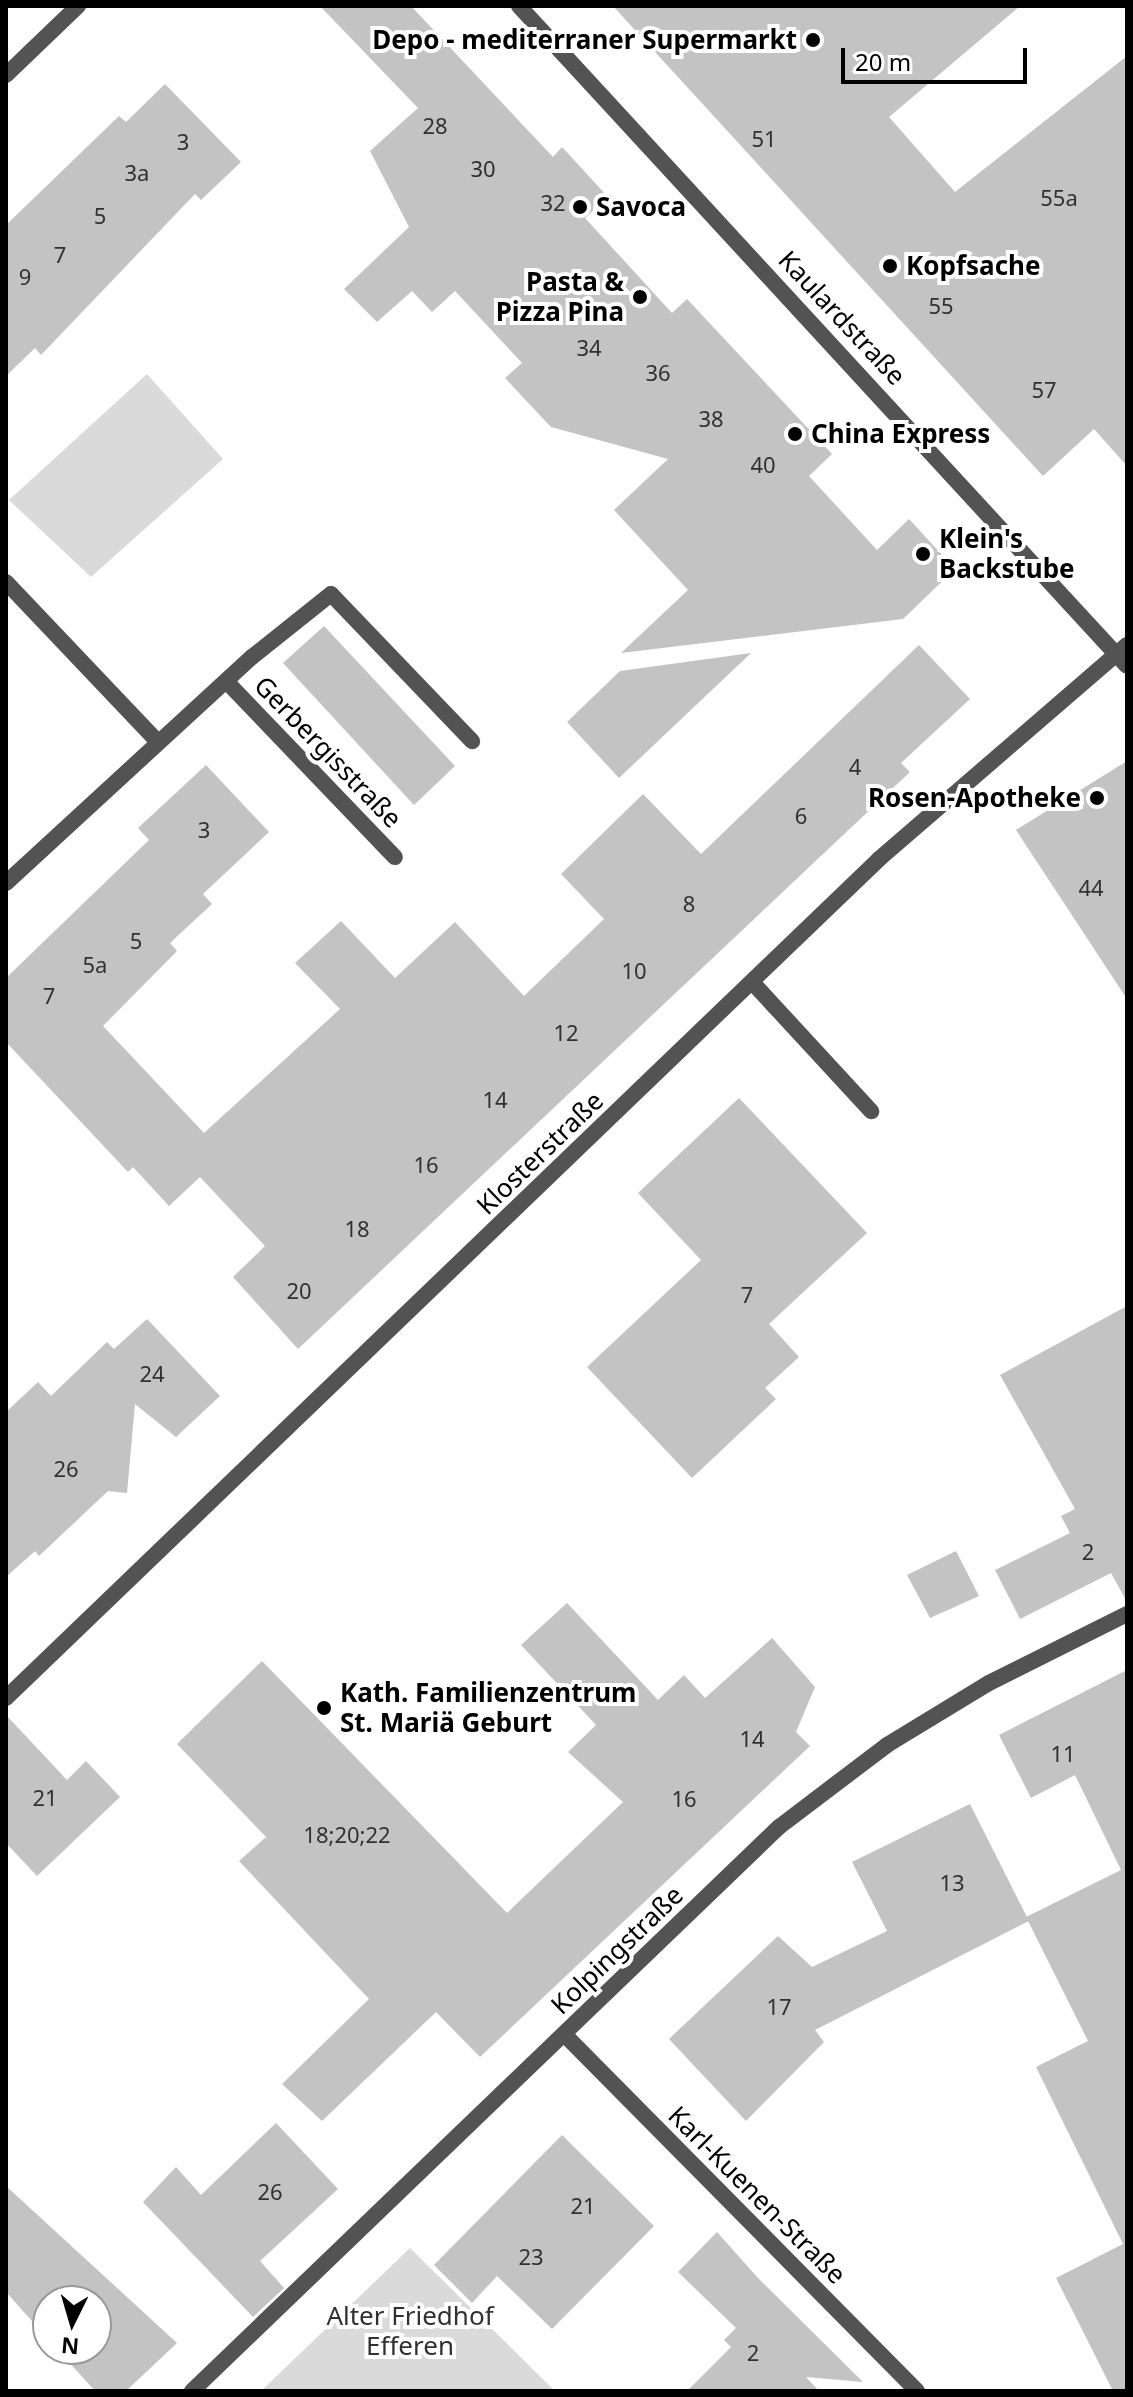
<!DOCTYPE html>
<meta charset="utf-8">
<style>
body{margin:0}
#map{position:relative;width:1133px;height:2397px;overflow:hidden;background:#fff;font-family:"Noto Sans",sans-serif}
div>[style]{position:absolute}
.green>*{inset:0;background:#dadada}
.building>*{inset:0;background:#c3c3c3}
.lane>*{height:16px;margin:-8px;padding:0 8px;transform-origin:8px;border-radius:8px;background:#535353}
.street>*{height:16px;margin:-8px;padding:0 8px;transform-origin:8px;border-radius:8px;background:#535353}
.dots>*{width:22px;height:22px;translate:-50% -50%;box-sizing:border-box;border:4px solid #fff;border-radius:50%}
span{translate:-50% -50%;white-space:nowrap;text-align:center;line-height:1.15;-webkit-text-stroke:8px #fff;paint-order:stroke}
.number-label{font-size:22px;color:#313131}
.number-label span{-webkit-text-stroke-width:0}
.poi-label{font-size:26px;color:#000;font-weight:700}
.right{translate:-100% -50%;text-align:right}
.left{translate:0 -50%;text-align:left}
.street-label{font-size:26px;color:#000}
.park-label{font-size:26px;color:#313131}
.frame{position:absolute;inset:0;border:8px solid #000;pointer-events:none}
.north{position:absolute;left:32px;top:2285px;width:80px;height:80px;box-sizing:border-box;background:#fff;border:2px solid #999;border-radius:50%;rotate:185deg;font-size:22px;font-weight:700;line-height:32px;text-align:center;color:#000}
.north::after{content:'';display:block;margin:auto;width:28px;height:36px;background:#000;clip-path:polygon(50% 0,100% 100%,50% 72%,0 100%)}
.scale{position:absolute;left:841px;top:48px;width:186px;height:36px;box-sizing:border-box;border:4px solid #000;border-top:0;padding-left:10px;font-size:24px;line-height:28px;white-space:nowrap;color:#000;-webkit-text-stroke:6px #fff;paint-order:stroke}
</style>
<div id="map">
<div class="green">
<i style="clip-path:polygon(147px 374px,223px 459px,91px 577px,9px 500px)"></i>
<i style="clip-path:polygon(410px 2248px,555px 2391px,261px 2391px)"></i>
</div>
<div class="building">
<i style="clip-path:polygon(320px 6px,411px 6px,553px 157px,562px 147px,608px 197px,585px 218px,672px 313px,687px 299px,832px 454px,809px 476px,877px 550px,909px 519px,955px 569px,903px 619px,621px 653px,688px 590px,614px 510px,668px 459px,551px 427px,505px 378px,522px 363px,455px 291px,432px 312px,412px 291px,377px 322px,344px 289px,409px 227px,370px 151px,418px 108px)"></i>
<i style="clip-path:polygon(613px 6px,1020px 6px,889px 117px,955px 192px,1127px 56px,1127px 466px,1094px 429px,1043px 476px)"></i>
<i style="clip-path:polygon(165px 84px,241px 162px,201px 200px,195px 194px,41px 355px,35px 348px,6px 376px,6px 225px,119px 116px,126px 122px)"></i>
<i style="clip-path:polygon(324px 626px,455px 766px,414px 805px,283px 663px)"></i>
<i style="clip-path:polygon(919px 645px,970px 699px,901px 763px,910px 772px,298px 1349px,233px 1277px,265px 1246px,200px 1177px,169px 1206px,133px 1167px,128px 1172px,6px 1042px,6px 978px,149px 840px,138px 828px,206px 765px,269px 832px,203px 894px,212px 904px,170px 943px,177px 951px,103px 1026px,204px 1133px,340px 1009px,295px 963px,341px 921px,395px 978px,455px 922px,524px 996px,604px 919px,561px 874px,643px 794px,701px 854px)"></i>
<i style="clip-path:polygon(751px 653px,619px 778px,567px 722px,620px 671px)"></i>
<i style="clip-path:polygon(1127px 761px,1127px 999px,1016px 830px)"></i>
<i style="clip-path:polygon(739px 1098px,867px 1233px,769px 1324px,799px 1357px,765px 1388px,776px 1399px,692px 1478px,587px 1367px,701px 1260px,638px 1193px)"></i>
<i style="clip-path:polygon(1127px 1306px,1127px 1602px,1111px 1573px,1020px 1619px,995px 1570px,1070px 1533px,1061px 1516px,1075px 1509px,1000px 1375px)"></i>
<i style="clip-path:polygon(147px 1319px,220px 1396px,176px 1437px,135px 1404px,127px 1493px,108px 1491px,39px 1556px,35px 1551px,6px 1577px,6px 1412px,38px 1382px,51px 1396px,107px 1342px,114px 1349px)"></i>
<i style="clip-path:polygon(956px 1551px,979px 1596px,930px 1618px,907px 1575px)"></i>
<i style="clip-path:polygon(567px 1603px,658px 1700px,684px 1675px,705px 1698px,772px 1638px,815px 1687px,796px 1732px,810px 1746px,480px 2057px,436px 2012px,322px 2121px,282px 2084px,369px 1999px,239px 1861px,266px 1837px,177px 1744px,262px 1661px,507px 1913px,623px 1802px,568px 1752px,596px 1725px,521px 1645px)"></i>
<i style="clip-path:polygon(1127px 1670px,1127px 2391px,1113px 2391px,1056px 2278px,1123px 2244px,1036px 2067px,1088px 2041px,1026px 1917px,1121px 1870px,1075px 1775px,1031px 1798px,999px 1735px)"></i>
<i style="clip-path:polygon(6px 1715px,67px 1780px,86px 1761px,120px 1797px,37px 1876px,6px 1843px)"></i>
<i style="clip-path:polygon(970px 1804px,1029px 1921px,815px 2030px,824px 2042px,746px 2121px,669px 2039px,778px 1936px,812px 1967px,887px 1931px,852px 1862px)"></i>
<i style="clip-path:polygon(276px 2123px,338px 2189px,260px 2261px,284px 2288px,253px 2317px,143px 2202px,176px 2167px,201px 2195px)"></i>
<i style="clip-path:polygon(562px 2135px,654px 2226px,552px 2329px,497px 2276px,472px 2303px,434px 2265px)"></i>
<i style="clip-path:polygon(6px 2186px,177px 2343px,126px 2391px,95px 2391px,57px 2349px,96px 2349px,96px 2301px,48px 2301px,48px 2339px,6px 2292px)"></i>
<i style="clip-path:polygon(717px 2232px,758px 2278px,863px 2382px,806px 2377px,819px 2391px,687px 2391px,731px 2347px,724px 2340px,736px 2328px,678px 2272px)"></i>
</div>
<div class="lane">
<i style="left:252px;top:657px;width:101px;rotate:-38.6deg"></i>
<i style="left:331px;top:594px;width:204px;rotate:46.2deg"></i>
<i style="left:226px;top:681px;width:244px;rotate:46.2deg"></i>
<i style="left:752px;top:982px;width:176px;rotate:47.3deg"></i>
</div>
<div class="street">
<i style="left:519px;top:6px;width:897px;rotate:47.35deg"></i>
<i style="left:6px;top:75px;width:100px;rotate:-43.8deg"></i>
<i style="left:6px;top:582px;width:219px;rotate:46.5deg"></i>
<i style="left:6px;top:883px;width:334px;rotate:-42.6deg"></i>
<i style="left:6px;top:1698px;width:1211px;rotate:-43.86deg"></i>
<i style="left:879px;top:859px;width:328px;rotate:-40.8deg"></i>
<i style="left:564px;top:2034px;width:502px;rotate:45.32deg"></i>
<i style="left:192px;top:2391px;width:814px;rotate:-43.86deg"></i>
<i style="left:779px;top:1827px;width:136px;rotate:-37.2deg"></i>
<i style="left:887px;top:1745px;width:119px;rotate:-31.3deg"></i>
<i style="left:989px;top:1683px;width:154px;rotate:-26.6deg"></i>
</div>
<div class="dots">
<i style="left:813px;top:40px;background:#000"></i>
<i style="left:580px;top:207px;background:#000"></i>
<i style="left:890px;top:266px;background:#000"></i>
<i style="left:640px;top:297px;background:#000"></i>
<i style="left:795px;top:434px;background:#000"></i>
<i style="left:923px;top:554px;background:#000"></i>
<i style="left:1097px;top:798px;background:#000"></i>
<i style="left:324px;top:1708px;background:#000"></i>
</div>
<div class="number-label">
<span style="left:435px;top:126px">28</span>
<span style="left:764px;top:139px">51</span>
<span style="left:183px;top:142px">3</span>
<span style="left:483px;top:169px">30</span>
<span style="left:137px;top:173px">3a</span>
<span style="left:1059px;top:198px">55a</span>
<span style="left:553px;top:203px">32</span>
<span style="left:100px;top:216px">5</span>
<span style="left:60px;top:255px">7</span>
<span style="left:25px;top:277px">9</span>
<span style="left:941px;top:306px">55</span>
<span style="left:589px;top:348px">34</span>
<span style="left:658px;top:373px">36</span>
<span style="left:1044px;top:390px">57</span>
<span style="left:711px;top:419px">38</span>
<span style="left:763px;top:465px">40</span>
<span style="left:855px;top:767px">4</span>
<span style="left:801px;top:816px">6</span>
<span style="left:204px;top:830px">3</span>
<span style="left:1091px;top:888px">44</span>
<span style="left:689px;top:904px">8</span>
<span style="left:136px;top:941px">5</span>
<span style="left:95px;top:965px">5a</span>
<span style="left:634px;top:971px">10</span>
<span style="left:49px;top:996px">7</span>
<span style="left:566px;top:1033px">12</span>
<span style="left:495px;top:1100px">14</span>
<span style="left:426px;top:1165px">16</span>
<span style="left:357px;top:1229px">18</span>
<span style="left:299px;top:1291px">20</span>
<span style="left:747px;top:1295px">7</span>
<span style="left:152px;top:1374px">24</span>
<span style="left:66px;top:1469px">26</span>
<span style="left:1088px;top:1552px">2</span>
<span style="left:752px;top:1739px">14</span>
<span style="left:1063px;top:1754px">11</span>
<span style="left:45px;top:1798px">21</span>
<span style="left:684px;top:1799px">16</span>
<span style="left:347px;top:1835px">18;20;22</span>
<span style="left:952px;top:1883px">13</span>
<span style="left:779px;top:2007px">17</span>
<span style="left:270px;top:2192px">26</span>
<span style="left:583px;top:2206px">21</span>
<span style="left:531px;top:2257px">23</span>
<span style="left:753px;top:2353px">2</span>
</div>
<div class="poi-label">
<span class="right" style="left:797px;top:40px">Depo - mediterraner Supermarkt</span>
<span class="left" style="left:596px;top:207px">Savoca</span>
<span class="left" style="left:906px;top:266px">Kopfsache</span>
<span class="right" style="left:624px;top:297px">Pasta &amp;<br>Pizza Pina</span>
<span class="left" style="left:811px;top:434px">China Express</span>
<span class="left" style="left:939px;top:554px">Klein's<br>Backstube</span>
<span class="right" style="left:1081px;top:798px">Rosen-Apotheke</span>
<span class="left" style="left:340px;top:1708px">Kath. Familienzentrum<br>St. Mariä Geburt</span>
</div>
<div class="street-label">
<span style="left:842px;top:318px;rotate:47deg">Kaulardstraße</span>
<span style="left:328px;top:752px;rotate:46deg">Gerbergisstraße</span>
<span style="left:540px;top:1153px;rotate:-44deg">Klosterstraße</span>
<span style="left:617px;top:1950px;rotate:-44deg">Kolpingstraße</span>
<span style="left:757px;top:2195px;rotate:45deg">Karl-Kuenen-Straße</span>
</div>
<div class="park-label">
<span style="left:410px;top:2331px">Alter Friedhof<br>Efferen</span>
</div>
<div class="frame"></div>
<div class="north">N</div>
<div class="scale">20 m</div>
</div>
